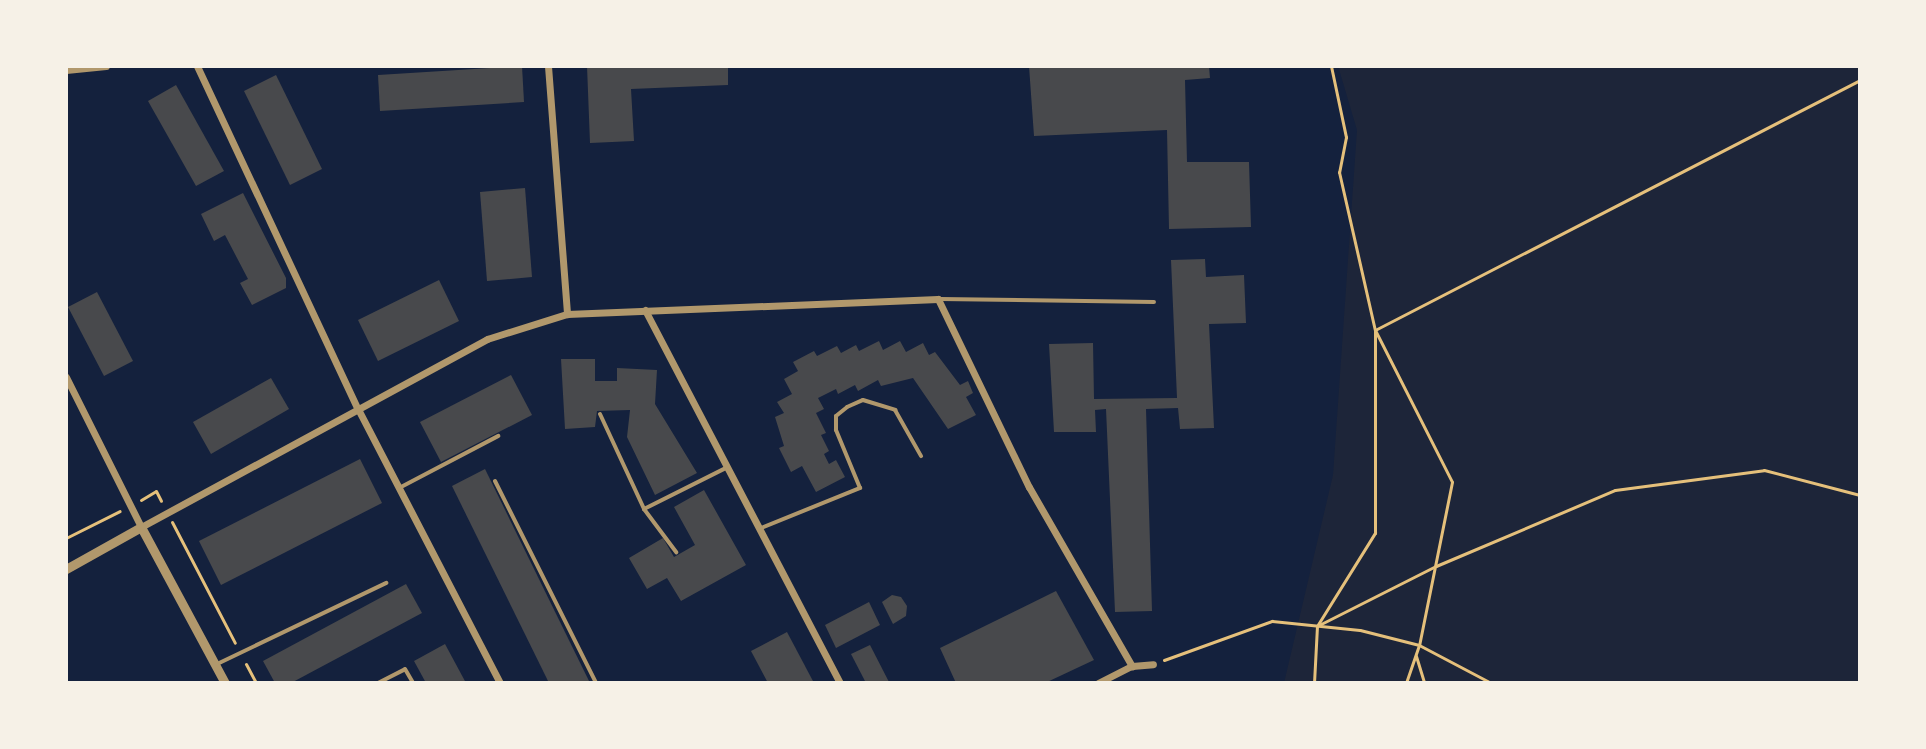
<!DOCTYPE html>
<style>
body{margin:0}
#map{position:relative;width:1926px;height:749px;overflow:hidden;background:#14213d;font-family:Roboto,sans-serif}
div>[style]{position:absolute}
.green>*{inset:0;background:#1d2539}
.building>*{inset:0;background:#48494c}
.path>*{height:3px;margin:-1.5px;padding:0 1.5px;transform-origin:1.5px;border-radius:1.5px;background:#e5c07b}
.service>*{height:4px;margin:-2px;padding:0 2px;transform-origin:2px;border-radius:2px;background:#b1986c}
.minor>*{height:7px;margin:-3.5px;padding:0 3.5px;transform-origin:3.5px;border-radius:3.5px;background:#b1986c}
.tertiary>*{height:9px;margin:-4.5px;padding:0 4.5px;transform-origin:4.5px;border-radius:4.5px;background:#b1986c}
span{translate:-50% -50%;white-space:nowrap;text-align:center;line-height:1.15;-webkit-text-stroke:6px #f6f1e7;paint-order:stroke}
.frame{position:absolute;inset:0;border:68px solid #f6f1e7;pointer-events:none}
</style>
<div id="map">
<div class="green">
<i style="clip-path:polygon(1338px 66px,1860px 66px,1860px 683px,1284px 683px,1333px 475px,1357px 130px)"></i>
</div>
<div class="building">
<i style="clip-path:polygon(522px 66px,524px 102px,380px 111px,378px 75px)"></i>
<i style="clip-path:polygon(587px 66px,728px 66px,728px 85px,631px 89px,634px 141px,590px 143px)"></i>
<i style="clip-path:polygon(1029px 66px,1209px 66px,1210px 78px,1185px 80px,1187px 162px,1249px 162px,1251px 227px,1169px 229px,1167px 130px,1034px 136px)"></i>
<i style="clip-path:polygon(276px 75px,322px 169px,290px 185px,244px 91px)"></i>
<i style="clip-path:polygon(176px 85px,224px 171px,196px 186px,148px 101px)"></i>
<i style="clip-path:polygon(525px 188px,532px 277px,487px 281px,480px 192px)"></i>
<i style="clip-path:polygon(243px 193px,286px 278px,286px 288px,252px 305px,240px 283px,248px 279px,225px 235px,214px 241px,201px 214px)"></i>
<i style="clip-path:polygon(1205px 259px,1206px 277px,1244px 275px,1246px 323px,1209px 324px,1214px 428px,1180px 429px,1178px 408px,1146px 409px,1152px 611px,1115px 612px,1106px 409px,1095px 410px,1096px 432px,1054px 432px,1049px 344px,1093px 343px,1094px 399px,1177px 398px,1171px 260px)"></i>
<i style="clip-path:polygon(439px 280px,459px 321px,378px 361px,358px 320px)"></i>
<i style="clip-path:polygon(97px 292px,133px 361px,104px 376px,68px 307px)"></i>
<i style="clip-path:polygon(879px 341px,883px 350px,900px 341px,906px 352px,923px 343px,929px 355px,935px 352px,960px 385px,968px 381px,973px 393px,966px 397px,976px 415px,948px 429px,913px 378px,881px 386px,878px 380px,858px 391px,855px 385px,838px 394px,836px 389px,818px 398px,824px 409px,816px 413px,826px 433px,821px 435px,829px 451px,824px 454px,829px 464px,836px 460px,845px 477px,816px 492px,802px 466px,791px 472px,779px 448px,784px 446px,775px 417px,784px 413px,777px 402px,792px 394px,784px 379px,798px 371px,793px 362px,814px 351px,817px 356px,837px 346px,841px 353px,856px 345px,859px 351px)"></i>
<i style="clip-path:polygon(561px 359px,595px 359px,595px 381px,617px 381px,617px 368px,657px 370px,655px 404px,697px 473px,655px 495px,627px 437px,630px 410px,597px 411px,595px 427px,565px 429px)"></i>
<i style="clip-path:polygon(511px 375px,532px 415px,441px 462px,420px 422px)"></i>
<i style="clip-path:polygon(271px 378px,289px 409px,211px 454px,193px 422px)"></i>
<i style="clip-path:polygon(360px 459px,382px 503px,221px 585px,199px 541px)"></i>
<i style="clip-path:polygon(485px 469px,590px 683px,549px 683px,452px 486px)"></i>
<i style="clip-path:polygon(704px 490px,746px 565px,681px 601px,667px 578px,647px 589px,629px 558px,663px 538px,674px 557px,695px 545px,674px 507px)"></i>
<i style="clip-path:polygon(406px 584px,422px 613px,291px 683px,275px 683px,263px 661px)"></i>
<i style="clip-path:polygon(1056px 591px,1094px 660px,1045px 683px,956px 683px,940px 648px)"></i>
<i style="clip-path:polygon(892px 595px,901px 597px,907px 606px,906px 616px,893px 624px,882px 602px)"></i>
<i style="clip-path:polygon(869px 602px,880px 625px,836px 648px,825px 625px)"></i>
<i style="clip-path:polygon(787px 632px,814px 683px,768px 683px,751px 651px)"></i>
<i style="clip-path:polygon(445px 644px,466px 683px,426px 683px,414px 661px)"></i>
<i style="clip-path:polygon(870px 645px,889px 682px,887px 683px,866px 683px,851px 654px)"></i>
</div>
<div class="path">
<i style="left:1331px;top:66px;width:73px;rotate:78.1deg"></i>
<i style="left:1346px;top:137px;width:36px;rotate:101deg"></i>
<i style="left:1339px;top:172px;width:162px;rotate:77.2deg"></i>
<i style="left:1375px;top:330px;width:170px;rotate:63.1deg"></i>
<i style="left:1452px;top:482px;width:166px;rotate:101.4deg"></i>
<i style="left:1419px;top:645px;width:40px;rotate:108.9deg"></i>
<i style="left:141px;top:500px;width:17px;rotate:-31deg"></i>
<i style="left:156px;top:491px;width:11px;rotate:63deg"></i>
<i style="left:172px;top:522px;width:136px;rotate:62.5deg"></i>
<i style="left:66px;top:538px;width:60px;rotate:-26.6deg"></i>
<i style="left:1317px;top:626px;width:110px;rotate:-58.1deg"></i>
<i style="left:1375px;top:533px;width:203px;rotate:-90deg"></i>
<i style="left:1375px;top:330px;width:546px;rotate:-27.27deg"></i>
<i style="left:1416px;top:656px;width:28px;rotate:73deg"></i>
<i style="left:1164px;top:660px;width:115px;rotate:-19.9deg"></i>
<i style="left:1272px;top:621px;width:88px;rotate:5.8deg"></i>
<i style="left:1360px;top:630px;width:61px;rotate:14.3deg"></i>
<i style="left:1419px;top:645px;width:81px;rotate:27.8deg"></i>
<i style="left:246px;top:664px;width:21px;rotate:62deg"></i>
<i style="left:1314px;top:683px;width:57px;rotate:-87deg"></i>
<i style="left:1317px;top:626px;width:133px;rotate:-26.8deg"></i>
<i style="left:1436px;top:566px;width:194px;rotate:-23deg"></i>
<i style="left:1615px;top:490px;width:150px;rotate:-7.6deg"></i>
<i style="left:1764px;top:470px;width:99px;rotate:14.6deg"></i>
</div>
<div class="service">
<i style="left:940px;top:299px;width:214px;rotate:0.8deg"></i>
<i style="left:600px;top:414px;width:105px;rotate:65.1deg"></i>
<i style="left:644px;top:509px;width:54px;rotate:53.3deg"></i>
<i style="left:495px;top:481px;width:226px;rotate:63.4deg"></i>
<i style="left:401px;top:487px;width:110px;rotate:-27.7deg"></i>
<i style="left:644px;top:509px;width:94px;rotate:-26.6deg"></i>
<i style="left:761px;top:528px;width:107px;rotate:-22deg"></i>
<i style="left:860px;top:488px;width:63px;rotate:-112.5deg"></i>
<i style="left:836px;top:430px;width:14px;rotate:-90deg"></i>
<i style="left:836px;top:416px;width:14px;rotate:-39deg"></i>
<i style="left:847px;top:407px;width:17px;rotate:-24deg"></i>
<i style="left:863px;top:400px;width:34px;rotate:17deg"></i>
<i style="left:895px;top:410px;width:53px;rotate:60.5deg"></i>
<i style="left:215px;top:665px;width:190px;rotate:-25.6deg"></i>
<i style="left:378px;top:683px;width:30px;rotate:-27deg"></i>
<i style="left:405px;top:669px;width:16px;rotate:60deg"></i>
</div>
<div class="minor">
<i style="left:197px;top:66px;width:379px;rotate:64.9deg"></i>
<i style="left:358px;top:409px;width:309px;rotate:62.6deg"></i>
<i style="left:548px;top:66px;width:249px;rotate:85.6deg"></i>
<i style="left:66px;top:70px;width:40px;rotate:-5.7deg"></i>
<i style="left:645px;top:310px;width:421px;rotate:62.4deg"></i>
<i style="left:66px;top:377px;width:168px;rotate:63.4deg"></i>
<i style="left:141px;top:527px;width:394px;rotate:-28.5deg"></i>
<i style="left:487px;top:339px;width:84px;rotate:-17.4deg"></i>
<i style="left:567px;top:314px;width:371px;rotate:-2.3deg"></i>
<i style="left:938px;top:299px;width:209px;rotate:64.2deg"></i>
<i style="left:1029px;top:487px;width:207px;rotate:60.1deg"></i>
<i style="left:1098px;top:683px;width:38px;rotate:-27deg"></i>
<i style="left:1132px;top:666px;width:21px;rotate:-5deg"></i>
</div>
<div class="tertiary">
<i style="left:66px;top:569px;width:86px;rotate:-29.2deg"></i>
<i style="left:141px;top:527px;width:177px;rotate:61.7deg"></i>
</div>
<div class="frame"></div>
</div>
